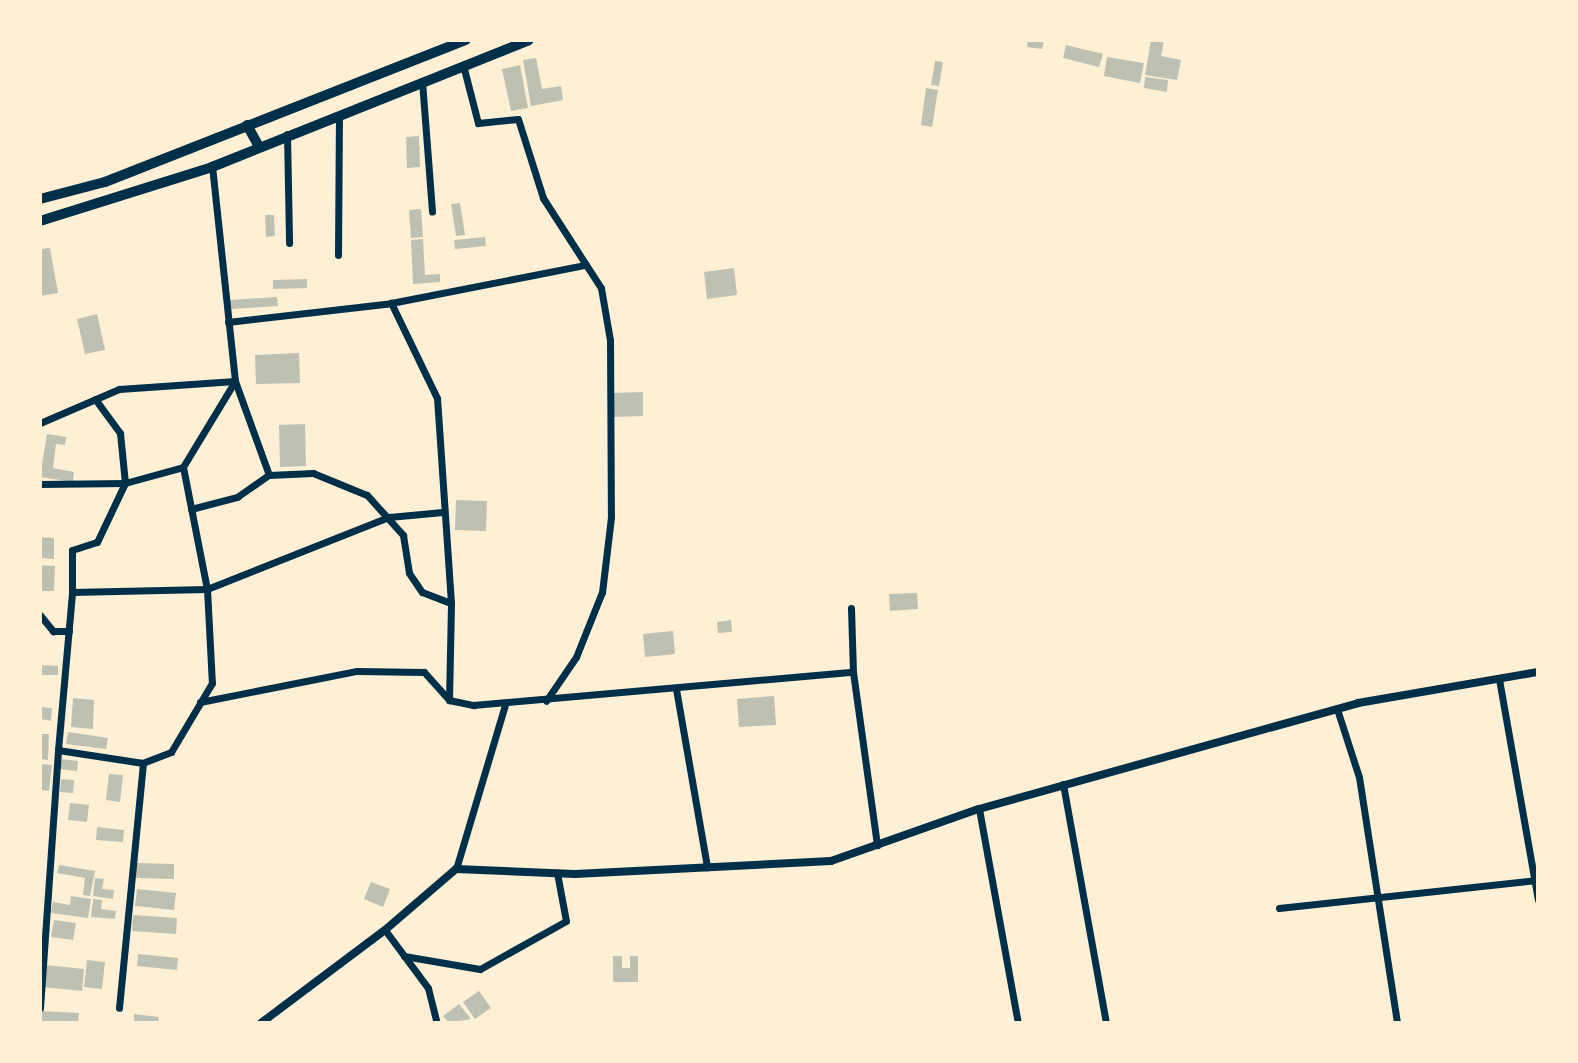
<!DOCTYPE html>
<style>
body{margin:0}
#map{position:relative;width:1578px;height:1063px;overflow:hidden;background:#fdf0d5;font-family:Poppins,sans-serif}
div>[style]{position:absolute}
.building>*{inset:0;background:#bec0b2}
.minor>*{height:7px;margin:-3.5px;padding:0 3.5px;transform-origin:3.5px;border-radius:3.5px;background:#003049}
.tertiary>*{height:8px;margin:-4px;padding:0 4px;transform-origin:4px;border-radius:4px;background:#003049}
.secondary>*{height:10px;margin:-5px;padding:0 5px;transform-origin:5px;border-radius:5px;background:#003049}
span{translate:-50% -50%;white-space:nowrap;text-align:center;line-height:1.15;-webkit-text-stroke:7px #fdf0d5;paint-order:stroke}
.frame{position:absolute;inset:0;border:42px solid #fdf0d5;pointer-events:none}
</style>
<div id="map">
<div class="building">
<i style="clip-path:polygon(1028px 40px,1044px 40px,1042px 49px,1027px 47px)"></i>
<i style="clip-path:polygon(1151px 40px,1164px 40px,1161px 56px,1181px 60px,1177px 80px,1145px 75px)"></i>
<i style="clip-path:polygon(1066px 45px,1103px 54px,1099px 67px,1063px 58px)"></i>
<i style="clip-path:polygon(1107px 57px,1144px 63px,1140px 83px,1104px 76px)"></i>
<i style="clip-path:polygon(536px 58px,542px 89px,561px 86px,563px 100px,531px 106px,523px 60px)"></i>
<i style="clip-path:polygon(935px 61px,943px 62px,939px 86px,931px 85px)"></i>
<i style="clip-path:polygon(520px 65px,528px 108px,511px 111px,502px 69px)"></i>
<i style="clip-path:polygon(1145px 77px,1168px 80px,1167px 92px,1144px 88px)"></i>
<i style="clip-path:polygon(926px 88px,938px 90px,932px 127px,921px 125px)"></i>
<i style="clip-path:polygon(419px 136px,420px 167px,407px 168px,406px 137px)"></i>
<i style="clip-path:polygon(460px 203px,465px 235px,456px 236px,451px 204px)"></i>
<i style="clip-path:polygon(421px 209px,423px 237px,411px 238px,409px 210px)"></i>
<i style="clip-path:polygon(265px 215px,274px 215px,275px 236px,266px 237px)"></i>
<i style="clip-path:polygon(485px 237px,486px 246px,455px 249px,454px 240px)"></i>
<i style="clip-path:polygon(423px 239px,425px 275px,440px 274px,440px 282px,413px 284px,411px 240px)"></i>
<i style="clip-path:polygon(50px 248px,58px 293px,40px 296px,40px 249px)"></i>
<i style="clip-path:polygon(734px 268px,737px 295px,707px 299px,704px 272px)"></i>
<i style="clip-path:polygon(307px 279px,307px 288px,273px 289px,273px 280px)"></i>
<i style="clip-path:polygon(277px 297px,278px 306px,231px 309px,230px 300px)"></i>
<i style="clip-path:polygon(97px 314px,105px 350px,85px 354px,77px 319px)"></i>
<i style="clip-path:polygon(299px 353px,300px 383px,256px 384px,255px 355px)"></i>
<i style="clip-path:polygon(643px 392px,643px 416px,614px 417px,613px 393px)"></i>
<i style="clip-path:polygon(305px 424px,306px 466px,280px 467px,279px 425px)"></i>
<i style="clip-path:polygon(47px 434px,66px 437px,65px 445px,56px 444px,53px 468px,74px 472px,73px 482px,40px 477px)"></i>
<i style="clip-path:polygon(456px 500px,487px 501px,486px 531px,455px 530px)"></i>
<i style="clip-path:polygon(40px 537px,54px 538px,54px 559px,40px 558px)"></i>
<i style="clip-path:polygon(40px 565px,55px 566px,54px 591px,40px 591px)"></i>
<i style="clip-path:polygon(917px 593px,918px 609px,890px 611px,889px 594px)"></i>
<i style="clip-path:polygon(731px 620px,732px 632px,718px 633px,717px 622px)"></i>
<i style="clip-path:polygon(673px 631px,675px 654px,645px 657px,643px 634px)"></i>
<i style="clip-path:polygon(40px 665px,58px 666px,58px 675px,40px 675px)"></i>
<i style="clip-path:polygon(774px 696px,776px 725px,739px 727px,737px 699px)"></i>
<i style="clip-path:polygon(73px 698px,94px 700px,93px 729px,71px 727px)"></i>
<i style="clip-path:polygon(40px 707px,52px 708px,51px 721px,40px 719px)"></i>
<i style="clip-path:polygon(68px 732px,108px 738px,106px 749px,66px 744px)"></i>
<i style="clip-path:polygon(40px 734px,49px 734px,48px 760px,40px 759px)"></i>
<i style="clip-path:polygon(60px 759px,78px 761px,77px 771px,59px 769px)"></i>
<i style="clip-path:polygon(42px 764px,52px 765px,49px 791px,40px 790px)"></i>
<i style="clip-path:polygon(109px 774px,123px 775px,120px 802px,106px 800px)"></i>
<i style="clip-path:polygon(61px 779px,74px 780px,73px 793px,60px 792px)"></i>
<i style="clip-path:polygon(70px 803px,89px 805px,87px 822px,68px 820px)"></i>
<i style="clip-path:polygon(97px 827px,124px 830px,123px 842px,96px 840px)"></i>
<i style="clip-path:polygon(136px 863px,174px 864px,174px 879px,136px 878px)"></i>
<i style="clip-path:polygon(59px 865px,95px 871px,90px 896px,83px 895px,85px 878px,57px 873px)"></i>
<i style="clip-path:polygon(95px 878px,104px 879px,102px 889px,114px 890px,113px 899px,93px 896px)"></i>
<i style="clip-path:polygon(371px 882px,390px 889px,383px 907px,364px 899px)"></i>
<i style="clip-path:polygon(137px 889px,176px 893px,174px 910px,135px 906px)"></i>
<i style="clip-path:polygon(71px 896px,91px 899px,88px 918px,51px 913px,53px 902px,70px 905px)"></i>
<i style="clip-path:polygon(93px 899px,102px 900px,101px 909px,116px 911px,115px 919px,91px 917px)"></i>
<i style="clip-path:polygon(133px 915px,177px 918px,176px 934px,132px 931px)"></i>
<i style="clip-path:polygon(54px 920px,76px 923px,73px 940px,51px 937px)"></i>
<i style="clip-path:polygon(138px 954px,178px 958px,177px 970px,137px 966px)"></i>
<i style="clip-path:polygon(613px 956px,622px 956px,622px 968px,630px 968px,630px 956px,638px 956px,638px 982px,613px 982px)"></i>
<i style="clip-path:polygon(87px 960px,105px 962px,102px 989px,84px 987px)"></i>
<i style="clip-path:polygon(46px 965px,84px 969px,82px 991px,43px 987px)"></i>
<i style="clip-path:polygon(479px 991px,491px 1008px,475px 1019px,463px 1002px)"></i>
<i style="clip-path:polygon(459px 1004px,471px 1019px,449px 1023px,443px 1016px)"></i>
<i style="clip-path:polygon(42px 1011px,79px 1013px,78px 1023px,41px 1022px)"></i>
<i style="clip-path:polygon(134px 1014px,159px 1017px,158px 1023px,134px 1023px)"></i>
</div>
<div class="minor">
<i style="left:463px;top:65px;width:60px;rotate:75.5deg"></i>
<i style="left:478px;top:123px;width:40px;rotate:-5.7deg"></i>
<i style="left:518px;top:119px;width:83px;rotate:72.4deg"></i>
<i style="left:543px;top:198px;width:107px;rotate:57.2deg"></i>
<i style="left:601px;top:288px;width:53px;rotate:80.2deg"></i>
<i style="left:610px;top:340px;width:177px;rotate:89.7deg"></i>
<i style="left:611px;top:517px;width:76px;rotate:96.8deg"></i>
<i style="left:602px;top:592px;width:70px;rotate:111.8deg"></i>
<i style="left:576px;top:657px;width:53px;rotate:124.3deg"></i>
<i style="left:422px;top:81px;width:131px;rotate:85.6deg"></i>
<i style="left:287px;top:134px;width:109px;rotate:88.9deg"></i>
<i style="left:338px;top:255px;width:140px;rotate:-89.6deg"></i>
<i style="left:228px;top:322px;width:164px;rotate:-6.6deg"></i>
<i style="left:40px;top:423px;width:86px;rotate:-23.3deg"></i>
<i style="left:119px;top:389px;width:116px;rotate:-3.9deg"></i>
<i style="left:235px;top:381px;width:215px;rotate:-96.1deg"></i>
<i style="left:269px;top:475px;width:100px;rotate:-109.9deg"></i>
<i style="left:235px;top:381px;width:100px;rotate:121.2deg"></i>
<i style="left:183px;top:467px;width:124px;rotate:78.9deg"></i>
<i style="left:207px;top:589px;width:196px;rotate:-21.6deg"></i>
<i style="left:389px;top:517px;width:54px;rotate:-5.3deg"></i>
<i style="left:40px;top:484px;width:85px;rotate:-0.7deg"></i>
<i style="left:125px;top:483px;width:50px;rotate:-95.7deg"></i>
<i style="left:120px;top:433px;width:42px;rotate:-126.3deg"></i>
<i style="left:191px;top:509px;width:48px;rotate:-14.6deg"></i>
<i style="left:237px;top:497px;width:39px;rotate:-35deg"></i>
<i style="left:269px;top:475px;width:44px;rotate:-2.6deg"></i>
<i style="left:313px;top:473px;width:58px;rotate:22.2deg"></i>
<i style="left:367px;top:495px;width:54px;rotate:48deg"></i>
<i style="left:403px;top:535px;width:38px;rotate:81deg"></i>
<i style="left:409px;top:573px;width:23px;rotate:56deg"></i>
<i style="left:422px;top:592px;width:31px;rotate:21deg"></i>
<i style="left:72px;top:592px;width:42px;rotate:-90deg"></i>
<i style="left:72px;top:550px;width:26px;rotate:-18deg"></i>
<i style="left:97px;top:542px;width:65px;rotate:-64.6deg"></i>
<i style="left:125px;top:483px;width:60px;rotate:-15.4deg"></i>
<i style="left:40px;top:615px;width:21px;rotate:51deg"></i>
<i style="left:53px;top:631px;width:16px"></i>
<i style="left:853px;top:672px;width:175px;rotate:82.1deg"></i>
<i style="left:1499px;top:679px;width:224px;rotate:80deg"></i>
<i style="left:676px;top:689px;width:181px;rotate:80.1deg"></i>
<i style="left:449px;top:700px;width:97px;rotate:-88.8deg"></i>
<i style="left:451px;top:603px;width:205px;rotate:-93.9deg"></i>
<i style="left:437px;top:398px;width:106px;rotate:-115.8deg"></i>
<i style="left:391px;top:303px;width:198px;rotate:-11.1deg"></i>
<i style="left:200px;top:702px;width:160px;rotate:-11.2deg"></i>
<i style="left:357px;top:671px;width:67px;rotate:0.9deg"></i>
<i style="left:424px;top:672px;width:38px;rotate:48deg"></i>
<i style="left:449px;top:700px;width:25px;rotate:12deg"></i>
<i style="left:473px;top:705px;width:381px;rotate:-5deg"></i>
<i style="left:853px;top:672px;width:64px;rotate:-91.8deg"></i>
<i style="left:1337px;top:709px;width:71px;rotate:72.1deg"></i>
<i style="left:1359px;top:777px;width:249px;rotate:81.2deg"></i>
<i style="left:58px;top:750px;width:159px;rotate:-84.9deg"></i>
<i style="left:72px;top:592px;width:135px;rotate:-1.3deg"></i>
<i style="left:207px;top:589px;width:94px;rotate:87deg"></i>
<i style="left:212px;top:683px;width:80px;rotate:120.7deg"></i>
<i style="left:171px;top:752px;width:30px;rotate:159deg"></i>
<i style="left:1063px;top:784px;width:243px;rotate:79.8deg"></i>
<i style="left:979px;top:809px;width:218px;rotate:79.7deg"></i>
<i style="left:456px;top:869px;width:171px;rotate:-73.4deg"></i>
<i style="left:1279px;top:908px;width:261px;rotate:-6.2deg"></i>
<i style="left:385px;top:930px;width:72px;rotate:53.4deg"></i>
<i style="left:428px;top:988px;width:36px;rotate:76deg"></i>
<i style="left:404px;top:956px;width:77px;rotate:9.7deg"></i>
<i style="left:480px;top:969px;width:98px;rotate:-29.2deg"></i>
<i style="left:566px;top:921px;width:49px;rotate:-100.6deg"></i>
<i style="left:40px;top:1008px;width:259px;rotate:-86deg"></i>
<i style="left:58px;top:750px;width:86px;rotate:8.7deg"></i>
<i style="left:143px;top:763px;width:246px;rotate:95.6deg"></i>
</div>
<div class="tertiary">
<i style="left:261px;top:1023px;width:155px;rotate:-36.9deg"></i>
<i style="left:385px;top:930px;width:94px;rotate:-40.7deg"></i>
<i style="left:456px;top:869px;width:119px;rotate:2.4deg"></i>
<i style="left:575px;top:874px;width:256px;rotate:-2.9deg"></i>
<i style="left:831px;top:861px;width:157px;rotate:-19.4deg"></i>
<i style="left:979px;top:809px;width:394px;rotate:-15.6deg"></i>
<i style="left:1358px;top:703px;width:183px;rotate:-9.8deg"></i>
</div>
<div class="secondary">
<i style="left:247px;top:125px;width:25px;rotate:61deg"></i>
<i style="left:40px;top:199px;width:67px;rotate:-14.7deg"></i>
<i style="left:105px;top:182px;width:388px;rotate:-21.5deg"></i>
<i style="left:40px;top:221px;width:180px;rotate:-17.4deg"></i>
<i style="left:212px;top:167px;width:341px;rotate:-21.8deg"></i>
</div>
<div class="frame"></div>
</div>
